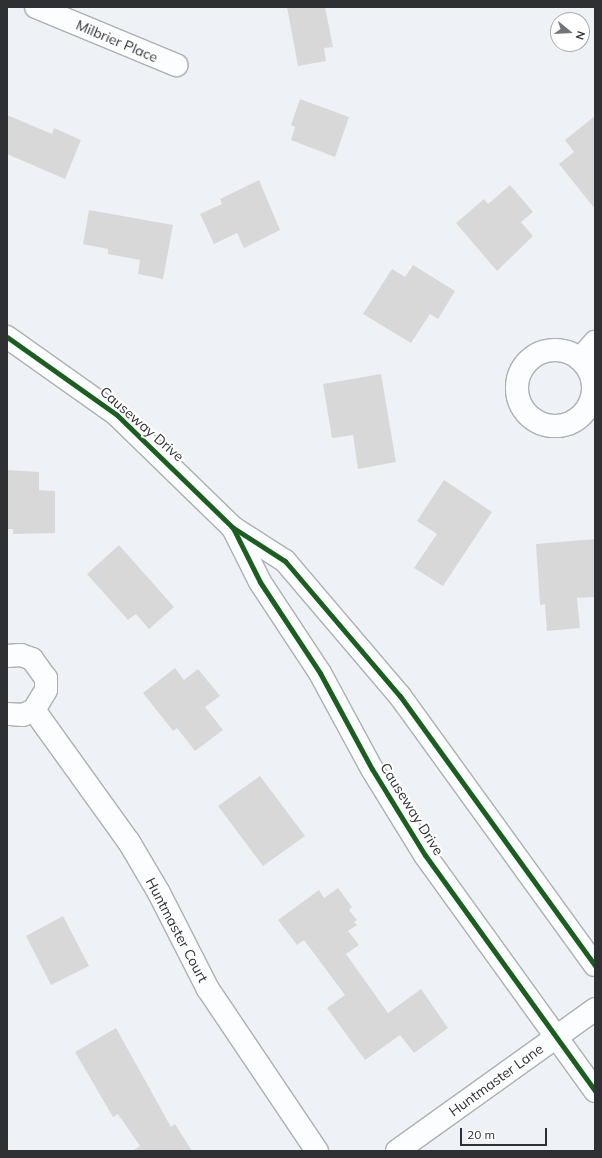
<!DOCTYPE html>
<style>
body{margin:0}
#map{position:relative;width:602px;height:1158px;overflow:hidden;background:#eef1f6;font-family:Mulish,sans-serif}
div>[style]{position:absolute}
.building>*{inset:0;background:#d9d8d9}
.roads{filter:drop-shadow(1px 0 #adb0b3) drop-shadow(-1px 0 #adb0b3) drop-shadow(0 1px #adb0b3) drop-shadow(0 -1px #adb0b3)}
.minor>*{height:22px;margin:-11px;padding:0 11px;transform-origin:11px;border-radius:11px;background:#fcfdfe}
.minor>.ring{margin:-11px;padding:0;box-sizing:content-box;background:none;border:22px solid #fcfdfe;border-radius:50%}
.cycleway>*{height:5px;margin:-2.5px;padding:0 2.5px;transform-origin:2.5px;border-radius:2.5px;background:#1b5e20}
span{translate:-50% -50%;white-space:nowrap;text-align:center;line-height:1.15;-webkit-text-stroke:4px #fff;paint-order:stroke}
.street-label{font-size:14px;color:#2e3033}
.frame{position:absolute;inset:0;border:8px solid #2e3033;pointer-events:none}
.north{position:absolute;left:550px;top:12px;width:40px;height:40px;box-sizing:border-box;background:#fff;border:1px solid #abacad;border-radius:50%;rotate:108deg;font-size:11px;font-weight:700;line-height:16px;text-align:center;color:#2e3033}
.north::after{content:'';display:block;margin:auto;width:14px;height:18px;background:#717477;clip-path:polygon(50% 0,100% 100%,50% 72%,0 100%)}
.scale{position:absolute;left:460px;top:1128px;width:87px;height:18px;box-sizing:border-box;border:2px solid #2e3033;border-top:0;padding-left:5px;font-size:12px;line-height:14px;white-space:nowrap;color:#2e3033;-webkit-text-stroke:3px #fff;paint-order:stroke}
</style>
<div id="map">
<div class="building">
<i style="clip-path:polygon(287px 7px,325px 7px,333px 47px,324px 48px,326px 61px,298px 66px)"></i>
<i style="clip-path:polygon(300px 99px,349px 117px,335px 157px,291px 140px,295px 127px,291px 125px)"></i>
<i style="clip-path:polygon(7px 115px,52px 134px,54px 128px,81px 140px,65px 179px,7px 154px)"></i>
<i style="clip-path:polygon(595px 116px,595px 209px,559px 164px,574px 152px,565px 140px)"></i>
<i style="clip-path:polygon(259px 180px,280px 230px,244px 248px,237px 233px,214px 244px,200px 214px,222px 204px,220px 199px)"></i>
<i style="clip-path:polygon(510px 185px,533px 212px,521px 222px,533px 236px,497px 271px,456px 223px,484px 199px,488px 204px)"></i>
<i style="clip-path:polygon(89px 210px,173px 225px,163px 279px,138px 274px,140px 260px,108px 254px,108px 249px,83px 244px)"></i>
<i style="clip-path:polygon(413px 265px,455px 291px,438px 319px,430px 314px,411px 343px,363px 314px,392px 269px,405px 277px)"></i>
<i style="clip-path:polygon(381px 374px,396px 462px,358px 469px,353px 435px,332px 438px,323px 384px)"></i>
<i style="clip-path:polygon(7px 470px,39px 472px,39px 490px,55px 491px,55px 533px,13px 534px,13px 529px,7px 529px)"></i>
<i style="clip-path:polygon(444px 480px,492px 512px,443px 586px,414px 568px,437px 534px,417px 521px)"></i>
<i style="clip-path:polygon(595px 539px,595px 597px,577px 598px,580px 628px,547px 631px,545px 604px,540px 605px,536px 544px)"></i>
<i style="clip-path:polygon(119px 545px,174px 607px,149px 629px,136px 614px,128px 620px,87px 574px)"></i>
<i style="clip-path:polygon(175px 668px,184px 680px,198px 669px,220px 696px,205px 707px,223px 730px,195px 751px,177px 728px,173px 731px,143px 693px)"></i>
<i style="clip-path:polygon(260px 776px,305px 836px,263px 866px,218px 806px)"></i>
<i style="clip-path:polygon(338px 888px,352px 907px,349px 910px,357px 920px,354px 922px,357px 925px,348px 931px,359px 945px,346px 954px,388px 1013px,421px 989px,448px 1028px,414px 1053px,400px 1035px,365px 1060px,327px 1008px,345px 995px,304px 940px,297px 945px,278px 920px,319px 890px,324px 898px)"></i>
<i style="clip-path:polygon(63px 916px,89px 966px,51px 985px,26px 936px)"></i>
<i style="clip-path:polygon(116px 1028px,171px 1127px,175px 1124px,192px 1151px,132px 1151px,140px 1146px,118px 1114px,113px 1117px,75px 1052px)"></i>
</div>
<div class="roads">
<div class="minor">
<i style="left:36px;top:7px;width:152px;rotate:22.5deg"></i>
<i style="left:7px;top:337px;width:135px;rotate:35.3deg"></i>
<i style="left:117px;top:415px;width:161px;rotate:44.2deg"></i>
<i style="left:232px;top:527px;width:63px;rotate:32.7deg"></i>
<i style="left:285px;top:561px;width:177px;rotate:49.6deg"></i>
<i style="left:400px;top:696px;width:332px;rotate:54.1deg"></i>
<i class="ring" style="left:517px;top:350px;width:54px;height:54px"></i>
<i style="left:580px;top:359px;width:23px;rotate:-49deg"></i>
<i style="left:233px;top:528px;width:60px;rotate:63.4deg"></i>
<i style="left:260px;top:582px;width:109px;rotate:56.6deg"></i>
<i style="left:320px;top:673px;width:109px;rotate:61.6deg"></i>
<i style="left:372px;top:769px;width:101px;rotate:58.4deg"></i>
<i style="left:425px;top:855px;width:291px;rotate:54.2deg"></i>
<i style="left:7px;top:656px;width:14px;rotate:-4deg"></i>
<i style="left:21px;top:655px;width:12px;rotate:20deg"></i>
<i style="left:32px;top:659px;width:24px;rotate:54deg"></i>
<i style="left:46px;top:678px;width:12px;rotate:90deg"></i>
<i style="left:46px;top:690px;width:23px;rotate:121deg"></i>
<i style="left:34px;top:710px;width:12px;rotate:156deg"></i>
<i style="left:23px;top:715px;width:16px;rotate:-176deg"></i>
<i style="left:34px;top:710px;width:163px;rotate:54.3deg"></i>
<i style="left:129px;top:842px;width:59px;rotate:59.5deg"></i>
<i style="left:159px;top:893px;width:108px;rotate:63deg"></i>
<i style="left:208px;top:989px;width:195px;rotate:56.1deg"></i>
<i style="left:397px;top:1151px;width:244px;rotate:-35.6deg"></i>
</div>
</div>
<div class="cycleway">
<i style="left:7px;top:337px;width:135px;rotate:35.3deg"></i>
<i style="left:117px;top:415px;width:161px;rotate:44.2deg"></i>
<i style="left:232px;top:527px;width:63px;rotate:32.7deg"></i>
<i style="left:285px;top:561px;width:177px;rotate:49.6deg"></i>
<i style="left:400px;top:696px;width:332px;rotate:54.1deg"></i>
<i style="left:233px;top:528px;width:60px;rotate:63.4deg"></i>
<i style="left:260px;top:582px;width:109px;rotate:56.6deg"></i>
<i style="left:320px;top:673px;width:109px;rotate:61.6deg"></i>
<i style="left:372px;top:769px;width:101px;rotate:58.4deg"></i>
<i style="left:425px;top:855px;width:291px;rotate:54.2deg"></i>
</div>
<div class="street-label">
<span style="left:117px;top:41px;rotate:23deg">Milbrier Place</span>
<span style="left:142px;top:424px;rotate:41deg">Causeway Drive</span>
<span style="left:412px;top:809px;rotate:58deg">Causeway Drive</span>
<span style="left:177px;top:930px;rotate:62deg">Huntmaster Court</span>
<span style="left:496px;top:1080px;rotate:-36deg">Huntmaster Lane</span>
</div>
<div class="frame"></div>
<div class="north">N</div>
<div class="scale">20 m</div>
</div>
